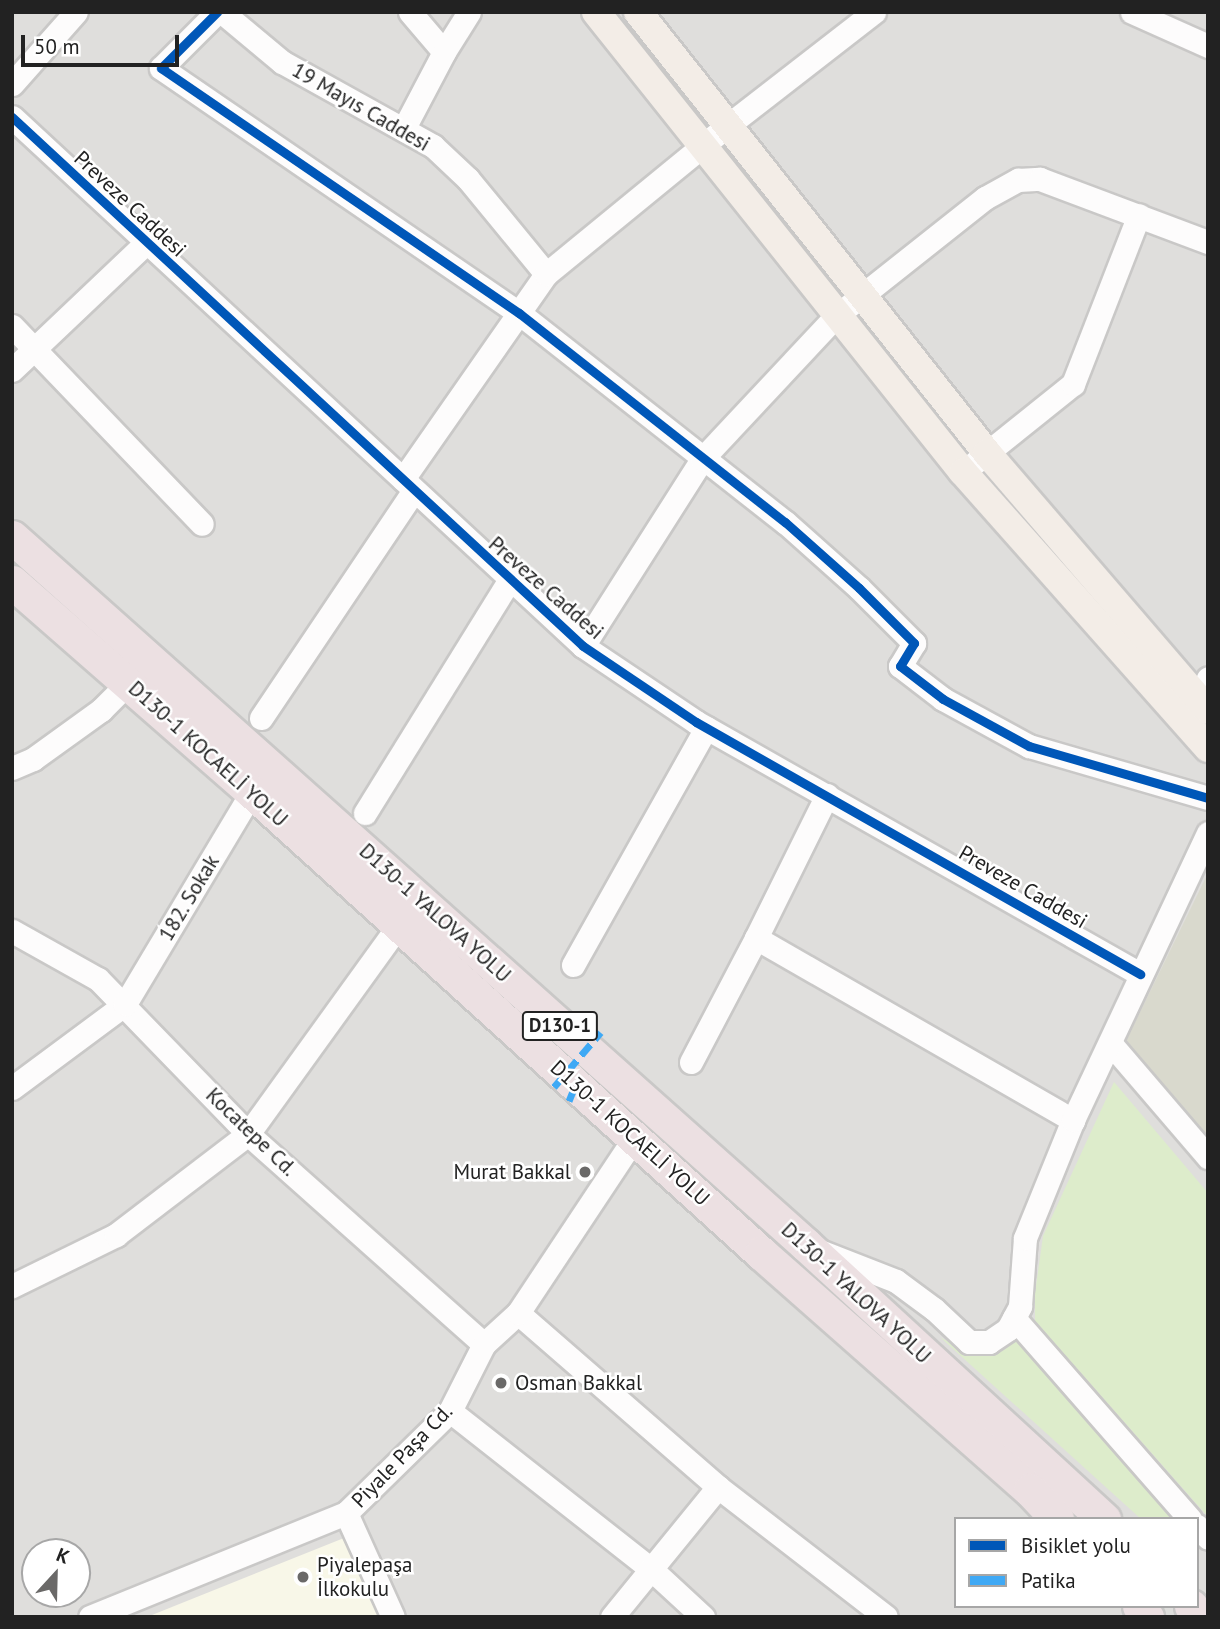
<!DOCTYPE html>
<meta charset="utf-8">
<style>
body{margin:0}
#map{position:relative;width:1220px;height:1629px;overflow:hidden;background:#f0eeeb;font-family:"PT Sans",sans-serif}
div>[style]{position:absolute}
.residential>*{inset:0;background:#dfdedc}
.education>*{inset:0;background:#f8f7e8}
.construction>*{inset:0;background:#d9d9cd}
.grass>*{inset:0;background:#ddeccb}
.roads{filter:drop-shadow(2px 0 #c9c8c7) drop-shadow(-2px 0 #c9c8c7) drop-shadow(0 2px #c9c8c7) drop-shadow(0 -2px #c9c8c7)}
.minor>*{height:23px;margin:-11.5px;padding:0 11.5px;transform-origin:11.5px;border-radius:11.5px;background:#fdfcfc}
.major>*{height:28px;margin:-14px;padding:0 14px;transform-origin:14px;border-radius:14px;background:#f3ede7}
.highway>*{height:33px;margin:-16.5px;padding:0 16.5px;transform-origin:16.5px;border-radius:16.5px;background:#ece0e2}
.quiet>*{height:7px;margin-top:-3.5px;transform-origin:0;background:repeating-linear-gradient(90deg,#3fa9f5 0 14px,transparent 0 21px)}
.cycleway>*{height:9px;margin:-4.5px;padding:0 4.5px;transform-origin:4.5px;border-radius:4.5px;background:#0057b8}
.dots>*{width:19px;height:19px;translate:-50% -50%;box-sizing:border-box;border:4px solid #fff;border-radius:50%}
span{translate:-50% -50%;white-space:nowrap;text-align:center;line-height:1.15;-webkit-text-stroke:5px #fff;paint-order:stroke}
.shield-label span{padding:2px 5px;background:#fff;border:2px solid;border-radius:5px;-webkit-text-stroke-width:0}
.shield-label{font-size:19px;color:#222;font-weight:700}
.street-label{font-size:21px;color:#222}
.poi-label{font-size:21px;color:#222}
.right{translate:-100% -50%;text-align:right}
.left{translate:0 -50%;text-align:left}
.frame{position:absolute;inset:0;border:14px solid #222;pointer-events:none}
.legend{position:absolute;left:954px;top:1517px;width:245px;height:91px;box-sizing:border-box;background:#fff;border:2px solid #a7a7a7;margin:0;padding:9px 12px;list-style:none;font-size:21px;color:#222}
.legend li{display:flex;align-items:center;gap:14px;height:35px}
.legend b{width:35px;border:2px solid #a7a7a7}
.north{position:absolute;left:21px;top:1538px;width:70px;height:70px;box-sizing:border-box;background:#fff;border:2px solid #a7a7a7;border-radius:50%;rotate:22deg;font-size:19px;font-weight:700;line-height:28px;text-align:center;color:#222}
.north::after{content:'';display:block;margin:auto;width:24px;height:32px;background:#6a6968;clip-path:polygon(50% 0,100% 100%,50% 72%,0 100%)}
.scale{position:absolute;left:21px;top:35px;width:158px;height:32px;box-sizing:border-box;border:4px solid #222;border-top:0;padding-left:9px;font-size:21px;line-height:24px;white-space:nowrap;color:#222;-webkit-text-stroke:5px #fff;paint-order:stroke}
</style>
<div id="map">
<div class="residential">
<i style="clip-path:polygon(evenodd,12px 12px,1208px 12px,1208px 1617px,12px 1617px,12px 12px,956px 1519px,1197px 1519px,1197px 1606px,956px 1606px,956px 1519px,12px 12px,35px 1552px,77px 1552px,77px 1594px,35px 1594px,35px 1552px)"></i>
</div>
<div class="education">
<i style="clip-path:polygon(344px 1538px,379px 1617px,147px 1617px)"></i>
</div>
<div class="construction">
<i style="clip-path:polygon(1208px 873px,1208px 1141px,1126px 1041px)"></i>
</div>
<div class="grass">
<i style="clip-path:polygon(1114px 1082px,1208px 1193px,1208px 1517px,1035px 1321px,1035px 1293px,1043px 1236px)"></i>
<i style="clip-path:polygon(1022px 1335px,1181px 1519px,1141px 1519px,940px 1337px,972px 1356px,1004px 1350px)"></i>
</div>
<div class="roads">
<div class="minor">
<i style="left:217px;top:12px;width:79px;rotate:135deg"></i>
<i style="left:161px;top:68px;width:434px;rotate:34.4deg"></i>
<i style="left:519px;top:313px;width:338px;rotate:38.2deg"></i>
<i style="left:785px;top:522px;width:99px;rotate:41.7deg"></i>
<i style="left:859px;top:588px;width:78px;rotate:45deg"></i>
<i style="left:914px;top:643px;width:27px;rotate:121deg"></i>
<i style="left:900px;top:666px;width:54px;rotate:37.5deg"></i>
<i style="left:943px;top:699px;width:98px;rotate:28.7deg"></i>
<i style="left:1029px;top:746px;width:186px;rotate:16.2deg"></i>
<i style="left:222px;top:12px;width:78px;rotate:39.8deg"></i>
<i style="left:282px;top:62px;width:173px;rotate:29.1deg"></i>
<i style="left:433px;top:146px;width:48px;rotate:43.3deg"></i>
<i style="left:468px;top:179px;width:123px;rotate:50.6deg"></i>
<i style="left:410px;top:12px;width:52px;rotate:49.6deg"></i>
<i style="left:1132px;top:12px;width:83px;rotate:24.1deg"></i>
<i style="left:12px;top:84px;width:96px;rotate:-48.4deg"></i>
<i style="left:12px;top:117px;width:778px;rotate:42.81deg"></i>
<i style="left:583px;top:646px;width:136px;rotate:33.9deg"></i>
<i style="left:696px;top:722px;width:511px;rotate:29.58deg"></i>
<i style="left:404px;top:128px;width:86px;rotate:-62.2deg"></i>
<i style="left:444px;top:52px;width:47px;rotate:-58deg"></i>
<i style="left:12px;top:326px;width:274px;rotate:46.2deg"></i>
<i style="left:12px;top:370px;width:185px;rotate:-43.5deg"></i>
<i style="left:973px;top:464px;width:128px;rotate:-38.7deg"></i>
<i style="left:1073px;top:384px;width:181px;rotate:-68.7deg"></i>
<i style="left:403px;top:479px;width:250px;rotate:-55.1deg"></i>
<i style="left:546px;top:274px;width:234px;rotate:-39.3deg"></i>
<i style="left:727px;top:126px;width:186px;rotate:-37.8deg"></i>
<i style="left:583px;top:646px;width:222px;rotate:-57.5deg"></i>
<i style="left:702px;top:459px;width:196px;rotate:-46.9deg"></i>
<i style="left:836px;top:316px;width:190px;rotate:-38.4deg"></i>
<i style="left:985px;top:198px;width:38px;rotate:-29deg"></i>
<i style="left:1018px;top:180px;width:22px;rotate:-3deg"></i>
<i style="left:1040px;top:179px;width:179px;rotate:20.6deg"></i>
<i style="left:1190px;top:712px;width:16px;rotate:-50deg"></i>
<i style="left:1200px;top:700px;width:23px;rotate:-70deg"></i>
<i style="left:261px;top:718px;width:272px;rotate:-56.1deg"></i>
<i style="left:12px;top:768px;width:23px;rotate:-23deg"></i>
<i style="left:33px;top:759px;width:84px;rotate:-35.8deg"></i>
<i style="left:101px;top:710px;width:40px;rotate:-45deg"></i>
<i style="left:827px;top:795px;width:160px;rotate:116.4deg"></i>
<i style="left:756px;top:938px;width:366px;rotate:29.9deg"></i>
<i style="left:365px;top:813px;width:273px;rotate:-58.2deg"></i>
<i style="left:12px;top:931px;width:98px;rotate:29.2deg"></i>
<i style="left:98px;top:979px;width:216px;rotate:45.9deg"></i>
<i style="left:248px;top:1134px;width:316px;rotate:41.7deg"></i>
<i style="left:573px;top:965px;width:272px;rotate:-60.7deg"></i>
<i style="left:1111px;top:1044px;width:149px;rotate:49.4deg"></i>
<i style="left:691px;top:1062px;width:140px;rotate:-62.3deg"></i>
<i style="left:12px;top:1088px;width:141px;rotate:-36.6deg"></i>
<i style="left:125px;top:1004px;width:247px;rotate:-59.1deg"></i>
<i style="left:822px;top:1252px;width:79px;rotate:21.4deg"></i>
<i style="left:896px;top:1281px;width:47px;rotate:36.4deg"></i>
<i style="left:934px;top:1309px;width:48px;rotate:43.3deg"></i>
<i style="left:969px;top:1342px;width:20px"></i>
<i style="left:989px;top:1342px;width:23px;rotate:-34deg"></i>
<i style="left:1008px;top:1329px;width:26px;rotate:-62deg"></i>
<i style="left:1020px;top:1306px;width:68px;rotate:-85.8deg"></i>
<i style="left:1025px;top:1238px;width:127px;rotate:-67.9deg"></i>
<i style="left:1073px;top:1120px;width:317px;rotate:-64.8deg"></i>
<i style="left:12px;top:1286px;width:116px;rotate:-26.1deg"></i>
<i style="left:116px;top:1235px;width:166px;rotate:-37.4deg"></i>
<i style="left:248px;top:1134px;width:258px;rotate:-54.2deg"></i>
<i style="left:518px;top:1313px;width:265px;rotate:41deg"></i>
<i style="left:718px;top:1487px;width:212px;rotate:37.7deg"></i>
<i style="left:1014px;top:1318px;width:267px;rotate:48.8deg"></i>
<i style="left:450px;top:1411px;width:256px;rotate:38.2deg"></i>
<i style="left:651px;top:1569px;width:71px;rotate:42.7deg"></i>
<i style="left:346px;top:1513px;width:114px;rotate:65.7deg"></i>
<i style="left:1197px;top:1526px;width:16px;rotate:47deg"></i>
<i style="left:90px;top:1617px;width:276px;rotate:-22.1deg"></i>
<i style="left:346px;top:1513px;width:146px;rotate:-44.4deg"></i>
<i style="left:450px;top:1411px;width:75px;rotate:-63.1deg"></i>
<i style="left:484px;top:1344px;width:46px;rotate:-42.4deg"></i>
<i style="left:518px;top:1313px;width:211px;rotate:-56.4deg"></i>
<i style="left:612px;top:1617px;width:168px;rotate:-50.8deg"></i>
</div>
<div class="major">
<i style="left:596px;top:12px;width:588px;rotate:51.42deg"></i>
<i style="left:963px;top:472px;width:369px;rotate:48.4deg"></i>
<i style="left:638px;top:12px;width:562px;rotate:51.64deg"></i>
<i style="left:987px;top:453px;width:339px;rotate:49.3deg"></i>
</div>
<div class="highway">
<i style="left:12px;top:537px;width:1064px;rotate:41.72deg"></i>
<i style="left:806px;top:1245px;width:405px;rotate:42.6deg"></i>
<i style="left:12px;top:582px;width:319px;rotate:41.2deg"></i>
<i style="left:252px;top:792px;width:687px;rotate:42.17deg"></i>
<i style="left:761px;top:1253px;width:359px;rotate:41.4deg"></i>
<i style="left:1030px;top:1490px;width:40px;rotate:47deg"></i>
<i style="left:1139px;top:1606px;width:14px;rotate:54deg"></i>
<i style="left:1191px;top:1606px;width:14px;rotate:51deg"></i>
</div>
</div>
<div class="quiet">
<i style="left:569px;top:1033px;width:15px;rotate:-48deg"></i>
<i style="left:554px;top:1087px;width:72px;rotate:-49.5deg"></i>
<i style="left:569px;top:1101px;width:18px;rotate:-68deg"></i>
</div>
<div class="cycleway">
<i style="left:217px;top:12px;width:79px;rotate:135deg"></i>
<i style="left:161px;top:68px;width:434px;rotate:34.4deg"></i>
<i style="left:519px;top:313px;width:338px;rotate:38.2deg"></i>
<i style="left:785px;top:522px;width:99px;rotate:41.7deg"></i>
<i style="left:859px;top:588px;width:78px;rotate:45deg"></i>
<i style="left:914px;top:643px;width:27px;rotate:121deg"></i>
<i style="left:900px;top:666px;width:54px;rotate:37.5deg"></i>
<i style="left:943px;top:699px;width:98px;rotate:28.7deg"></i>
<i style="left:1029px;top:746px;width:186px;rotate:16.2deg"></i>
<i style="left:12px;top:117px;width:778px;rotate:42.81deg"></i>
<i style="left:583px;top:646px;width:136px;rotate:33.9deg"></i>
<i style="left:696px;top:722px;width:511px;rotate:29.58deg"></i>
</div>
<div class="dots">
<i style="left:585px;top:1172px;background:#6a6968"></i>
<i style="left:501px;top:1383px;background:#6a6968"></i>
<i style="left:303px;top:1577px;background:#6a6968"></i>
</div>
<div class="shield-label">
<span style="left:560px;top:1026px">D130-1</span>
</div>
<div class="street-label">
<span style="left:361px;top:107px;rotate:30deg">19 Mayıs Caddesi</span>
<span style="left:130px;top:204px;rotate:43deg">Preveze Caddesi</span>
<span style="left:546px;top:588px;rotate:41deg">Preveze Caddesi</span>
<span style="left:208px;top:754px;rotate:42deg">D130-1 KOCAELİ YOLU</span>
<span style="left:1023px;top:887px;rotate:30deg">Preveze Caddesi</span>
<span style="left:189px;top:898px;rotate:-59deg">182. Sokak</span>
<span style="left:435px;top:913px;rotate:42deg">D130-1 YALOVA YOLU</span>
<span style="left:251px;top:1132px;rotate:44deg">Kocatepe Cd.</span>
<span style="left:630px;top:1133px;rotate:42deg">D130-1 KOCAELİ YOLU</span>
<span style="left:856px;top:1293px;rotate:43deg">D130-1 YALOVA YOLU</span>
<span style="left:402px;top:1456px;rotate:-46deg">Piyale Paşa Cd.</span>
</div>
<div class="poi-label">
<span class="right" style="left:571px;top:1172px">Murat Bakkal</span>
<span class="left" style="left:515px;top:1383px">Osman Bakkal</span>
<span class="left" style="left:317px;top:1577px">Piyalepaşa<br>İlkokulu</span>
</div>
<div class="frame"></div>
<ul class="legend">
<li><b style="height:9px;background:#0057b8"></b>Bisiklet yolu</li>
<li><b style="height:9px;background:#3fa9f5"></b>Patika</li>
</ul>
<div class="north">K</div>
<div class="scale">50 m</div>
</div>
